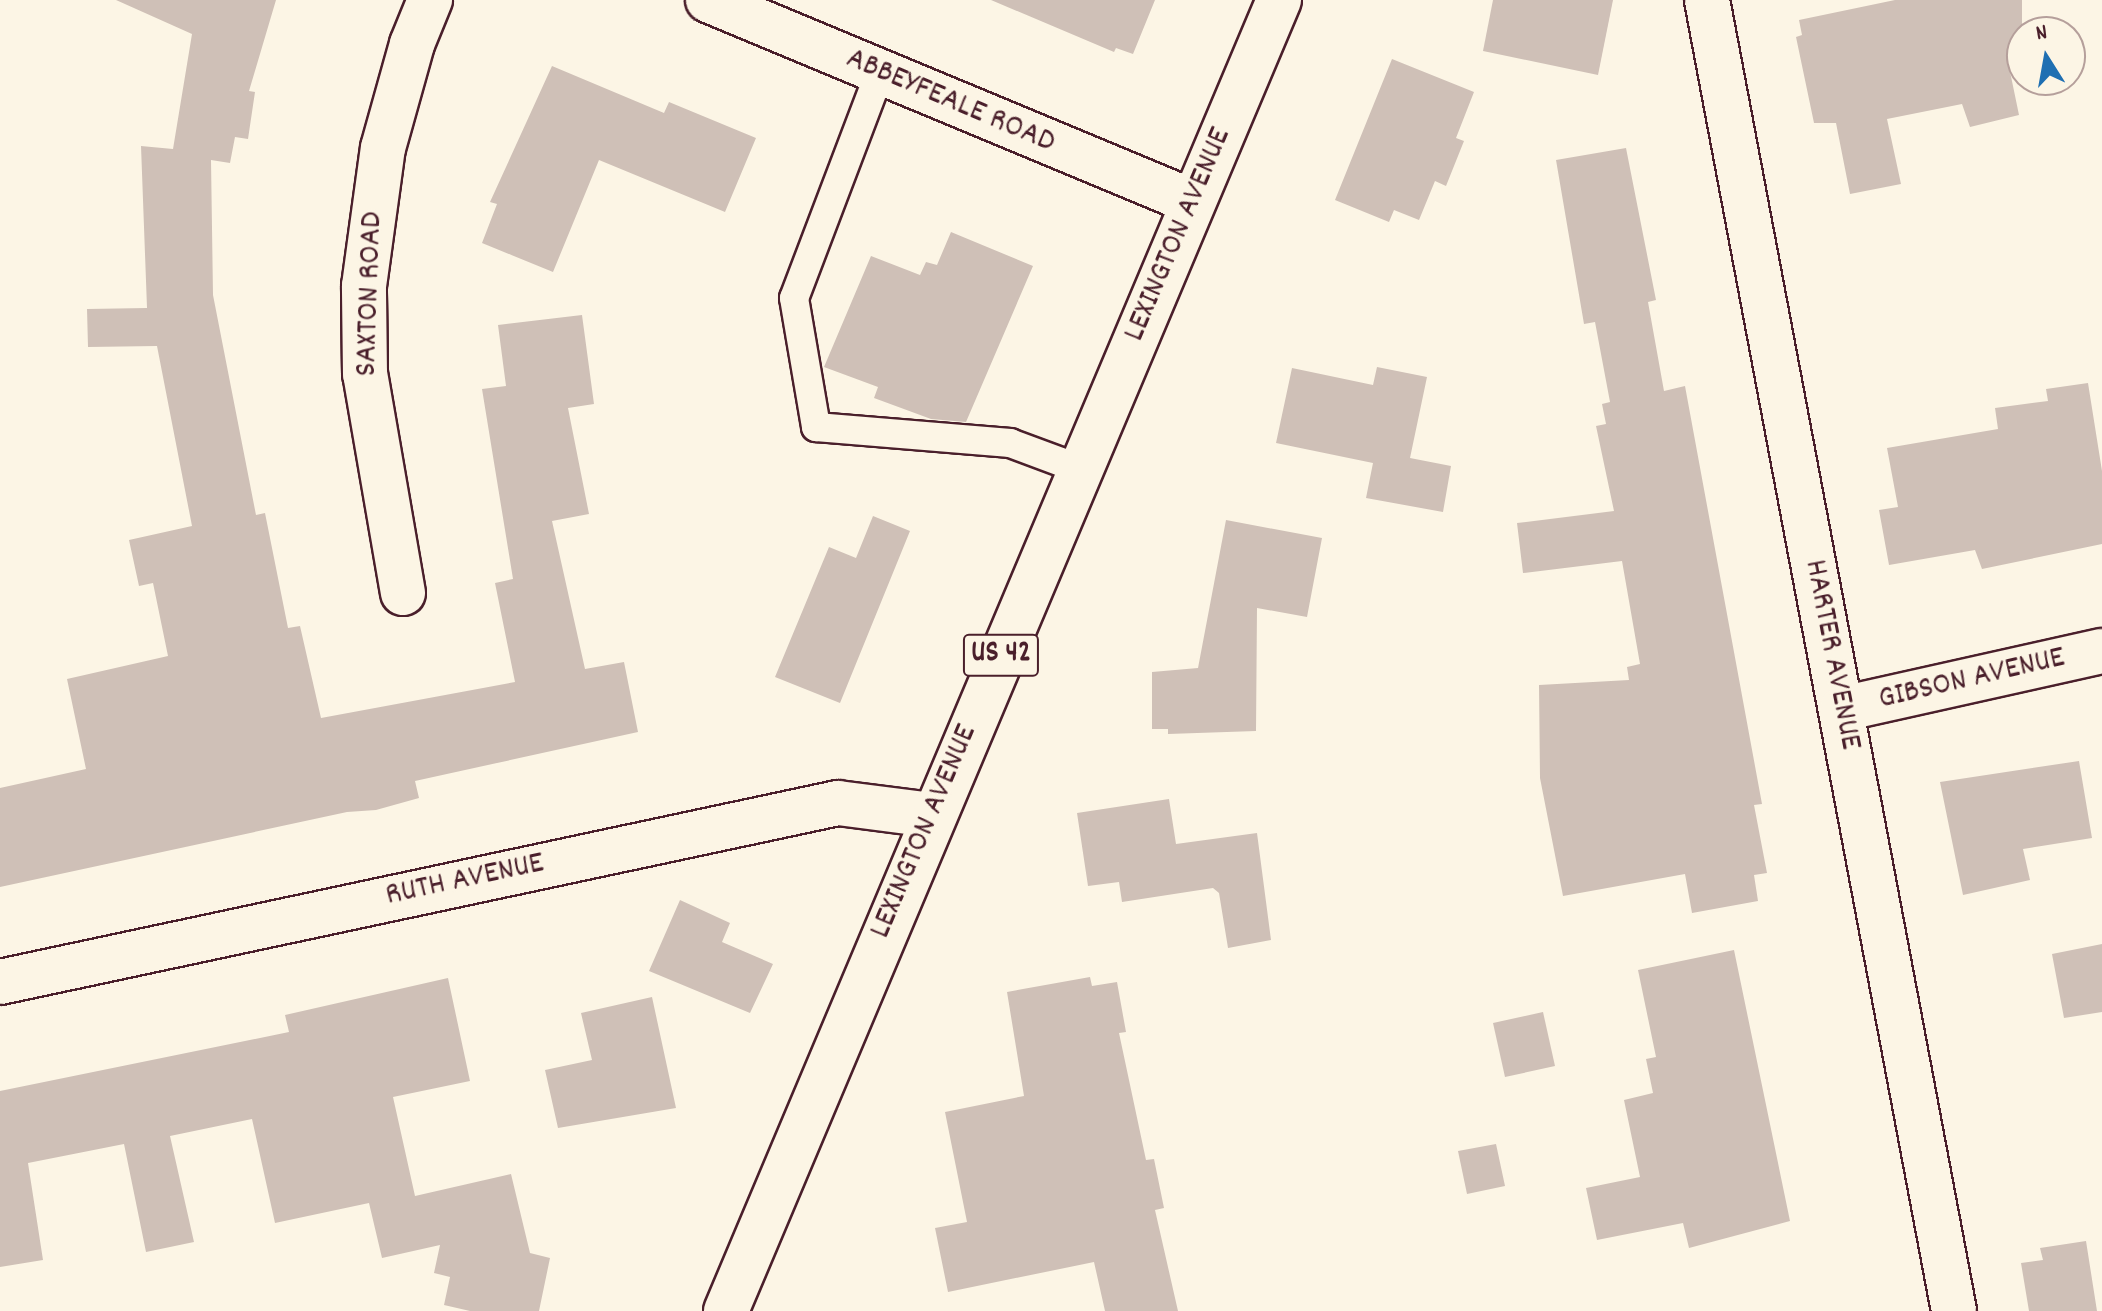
<!DOCTYPE html>
<style>
body{margin:0}
#map{position:relative;width:2102px;height:1311px;overflow:hidden;background:#fcf5e5;font-family:Dekko,sans-serif}
div>[style]{position:absolute}
.building>*{inset:0;background:#cfc0b7}
.roads{filter:drop-shadow(2px 0 #4a1f2b) drop-shadow(-2px 0 #4a1f2b) drop-shadow(0 2px #4a1f2b) drop-shadow(0 -2px #4a1f2b)}
.service>*{height:28px;margin:-14px;padding:0 14px;transform-origin:14px;border-radius:14px;background:#fcf5e5}
.minor>*{height:44px;margin:-22px;padding:0 22px;transform-origin:22px;border-radius:22px;background:#fcf5e5}
.primary>*{height:44px;margin:-22px;padding:0 22px;transform-origin:22px;border-radius:22px;background:#fcf5e5}
span{translate:-50% -50%;white-space:nowrap;text-align:center;line-height:1.15;-webkit-text-stroke:6px #fcf5e5;paint-order:stroke}
.shield-label span{padding:2px 6px;background:#fcf5e5;border:2px solid;border-radius:6px;-webkit-text-stroke-width:0}
.shield-label{font-size:30px;color:#4a1f2b;font-weight:700}
.street-label{font-size:32px;color:#4a1f2b}
.north{position:absolute;left:2006px;top:16px;width:80px;height:80px;box-sizing:border-box;background:#fcf5e5;border:2px solid #b59f9b;border-radius:50%;rotate:349deg;font-size:22px;font-weight:700;line-height:32px;text-align:center;color:#4a1f2b}
.north::after{content:'';display:block;margin:auto;width:28px;height:36px;background:#1f6fb2;clip-path:polygon(50% 0,100% 100%,50% 72%,0 100%)}
</style>
<div id="map">
<div class="building">
<i style="clip-path:polygon(116px 0,276px 0,249px 91px,255px 92px,248px 139px,235px 137px,230px 163px,211px 160px,213px 295px,256px 515px,265px 513px,288px 628px,300px 626px,321px 718px,515px 682px,495px 583px,513px 579px,482px 389px,506px 386px,498px 325px,582px 315px,594px 404px,568px 408px,589px 514px,552px 521px,585px 669px,624px 662px,638px 732px,415px 781px,419px 798px,376px 810px,347px 812px,0 887px,0 788px,86px 769px,67px 679px,168px 656px,153px 583px,139px 586px,129px 540px,192px 526px,157px 346px,88px 347px,87px 309px,147px 308px,141px 146px,173px 149px,192px 34px)"></i>
<i style="clip-path:polygon(991px 0,1155px 0,1133px 54px,1116px 48px,1114px 52px)"></i>
<i style="clip-path:polygon(1493px 0,1613px 0,1598px 75px,1483px 51px)"></i>
<i style="clip-path:polygon(1895px 0,2022px 0,2022px 54px,2007px 57px,2019px 115px,1970px 127px,1962px 104px,1887px 119px,1901px 184px,1850px 194px,1836px 123px,1814px 123px,1796px 37px,1802px 35px,1799px 20px)"></i>
<i style="clip-path:polygon(1392px 59px,1474px 92px,1456px 138px,1464px 141px,1446px 186px,1435px 181px,1419px 220px,1394px 210px,1389px 222px,1335px 200px)"></i>
<i style="clip-path:polygon(552px 66px,664px 113px,669px 102px,756px 138px,725px 212px,599px 160px,553px 272px,482px 243px,497px 204px,490px 202px)"></i>
<i style="clip-path:polygon(1626px 148px,1656px 300px,1648px 302px,1664px 391px,1685px 386px,1762px 804px,1754px 805px,1767px 873px,1754px 875px,1758px 901px,1692px 913px,1685px 874px,1563px 896px,1540px 778px,1539px 685px,1629px 680px,1627px 667px,1640px 664px,1622px 561px,1523px 573px,1517px 523px,1614px 511px,1596px 426px,1606px 424px,1602px 404px,1610px 402px,1595px 322px,1584px 324px,1556px 160px)"></i>
<i style="clip-path:polygon(951px 232px,1033px 266px,966px 422px,931px 419px,874px 398px,878px 387px,824px 367px,871px 256px,920px 275px,926px 262px,937px 265px)"></i>
<i style="clip-path:polygon(1377px 367px,1427px 377px,1410px 458px,1451px 466px,1443px 512px,1366px 498px,1373px 463px,1276px 443px,1292px 368px,1373px 385px)"></i>
<i style="clip-path:polygon(2088px 383px,2102px 471px,2102px 544px,1982px 569px,1975px 550px,1889px 565px,1879px 510px,1898px 507px,1887px 448px,1998px 429px,1995px 408px,2048px 401px,2046px 389px)"></i>
<i style="clip-path:polygon(873px 516px,910px 531px,840px 703px,775px 677px,829px 547px,856px 558px)"></i>
<i style="clip-path:polygon(1226px 520px,1322px 538px,1307px 617px,1257px 608px,1256px 731px,1168px 734px,1168px 729px,1152px 729px,1152px 672px,1198px 668px)"></i>
<i style="clip-path:polygon(2079px 761px,2092px 838px,2023px 849px,2030px 880px,1963px 895px,1940px 782px)"></i>
<i style="clip-path:polygon(1169px 799px,1176px 844px,1257px 833px,1271px 940px,1228px 948px,1219px 893px,1213px 888px,1122px 902px,1119px 882px,1088px 886px,1077px 813px)"></i>
<i style="clip-path:polygon(680px 900px,730px 923px,722px 942px,773px 964px,750px 1013px,649px 971px)"></i>
<i style="clip-path:polygon(2102px 944px,2102px 1012px,2064px 1018px,2052px 954px)"></i>
<i style="clip-path:polygon(1734px 950px,1790px 1221px,1689px 1248px,1683px 1223px,1597px 1240px,1586px 1188px,1640px 1177px,1624px 1100px,1653px 1093px,1646px 1059px,1656px 1057px,1638px 970px)"></i>
<i style="clip-path:polygon(1090px 977px,1092px 986px,1117px 982px,1126px 1032px,1119px 1033px,1146px 1160px,1154px 1159px,1164px 1208px,1155px 1210px,1178px 1311px,1105px 1311px,1094px 1262px,948px 1292px,935px 1228px,967px 1222px,945px 1112px,1024px 1096px,1007px 992px)"></i>
<i style="clip-path:polygon(448px 978px,470px 1081px,393px 1097px,415px 1196px,511px 1174px,530px 1253px,550px 1258px,539px 1311px,470px 1311px,444px 1305px,450px 1277px,434px 1273px,440px 1245px,382px 1258px,369px 1203px,275px 1223px,252px 1119px,170px 1136px,194px 1242px,146px 1252px,124px 1144px,28px 1163px,43px 1260px,0 1267px,0 1091px,289px 1032px,285px 1015px)"></i>
<i style="clip-path:polygon(652px 997px,676px 1108px,558px 1128px,545px 1070px,592px 1060px,581px 1013px)"></i>
<i style="clip-path:polygon(1543px 1012px,1555px 1066px,1505px 1077px,1493px 1023px)"></i>
<i style="clip-path:polygon(1496px 1144px,1505px 1186px,1467px 1194px,1458px 1151px)"></i>
<i style="clip-path:polygon(2086px 1241px,2097px 1311px,2029px 1311px,2021px 1263px,2043px 1260px,2040px 1248px)"></i>
</div>
<div class="roads">
<div class="service">
<i style="left:880px;top:72px;width:242px;rotate:110.8deg"></i>
<i style="left:794px;top:298px;width:131px;rotate:80.3deg"></i>
<i style="left:816px;top:427px;width:195px;rotate:4.7deg"></i>
<i style="left:1010px;top:443px;width:75px;rotate:20.4deg"></i>
</div>
<div class="minor">
<i style="left:708px;top:0;width:525px;rotate:22.61deg"></i>
<i style="left:1707px;top:0;width:1334px;rotate:79.33deg"></i>
<i style="left:403px;top:593px;width:222px;rotate:-99.8deg"></i>
<i style="left:365px;top:374px;width:88px;rotate:-90.7deg"></i>
<i style="left:364px;top:286px;width:139px;rotate:-82.2deg"></i>
<i style="left:383px;top:148px;width:108px;rotate:-74.4deg"></i>
<i style="left:412px;top:44px;width:48px;rotate:-67.8deg"></i>
<i style="left:1842px;top:709px;width:266px;rotate:-12.6deg"></i>
<i style="left:0;top:982px;width:857px;rotate:-12.06deg"></i>
<i style="left:838px;top:803px;width:95px;rotate:7.3deg"></i>
</div>
<div class="primary">
<i style="left:726px;top:1311px;width:1423px;rotate:-67.13deg"></i>
</div>
</div>
<div class="shield-label">
<span style="left:1001px;top:655px">US 42</span>
</div>
<div class="street-label">
<span style="left:950px;top:102px;rotate:23deg">ABBEYFEALE ROAD</span>
<span style="left:1179px;top:235px;rotate:-67deg">LEXINGTON AVENUE</span>
<span style="left:371px;top:294px;rotate:-88deg">SAXTON ROAD</span>
<span style="left:1831px;top:655px;rotate:79deg">HARTER AVENUE</span>
<span style="left:1972px;top:680px;rotate:-13deg">GIBSON AVENUE</span>
<span style="left:925px;top:832px;rotate:-67deg">LEXINGTON AVENUE</span>
<span style="left:465px;top:881px;rotate:-12deg">RUTH AVENUE</span>
</div>
<div class="north">N</div>
</div>
